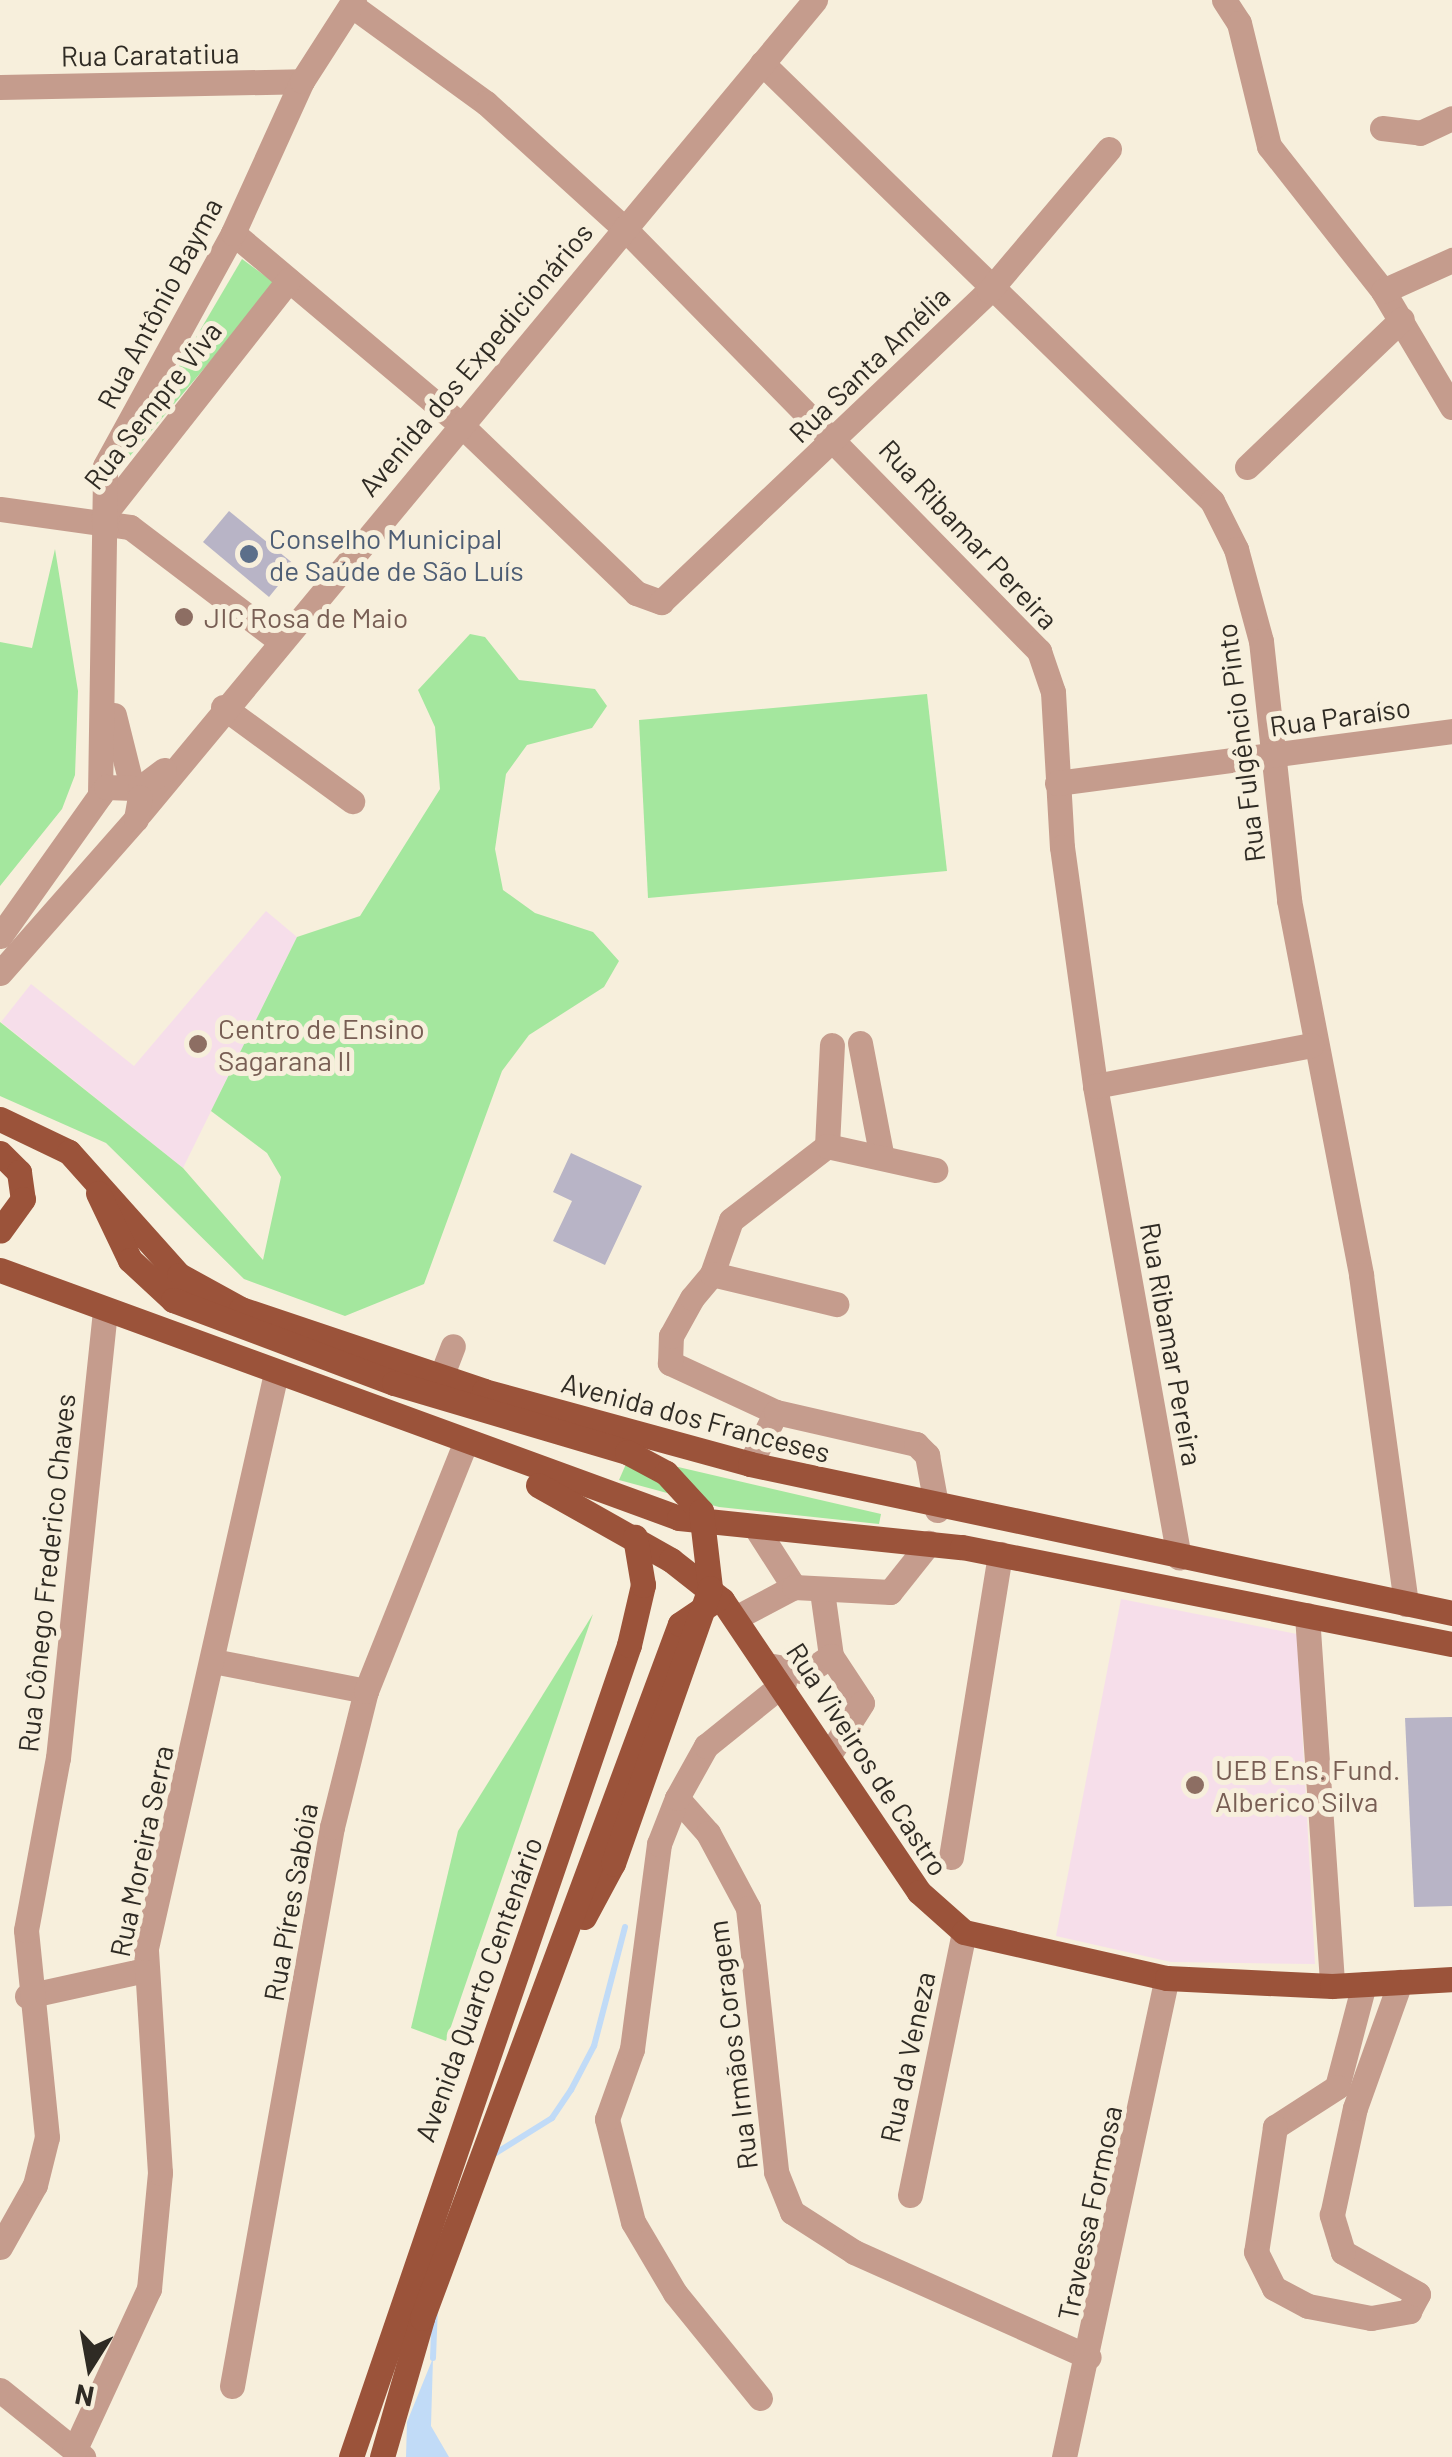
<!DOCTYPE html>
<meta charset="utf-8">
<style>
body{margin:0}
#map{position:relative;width:1452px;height:2457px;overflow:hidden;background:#f7efdc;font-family:Barlow,sans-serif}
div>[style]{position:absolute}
.education>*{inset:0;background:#f6deea}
.green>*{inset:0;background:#a4e79e}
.water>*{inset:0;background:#c1dbf7}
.stream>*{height:6px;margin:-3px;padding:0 3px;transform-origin:3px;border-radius:3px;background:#c1dbf7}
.building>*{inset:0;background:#b8b4c6}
.minor>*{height:25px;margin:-12.5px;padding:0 12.5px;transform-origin:12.5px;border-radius:12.5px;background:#c59c8d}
.major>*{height:25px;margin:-12.5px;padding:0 12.5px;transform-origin:12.5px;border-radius:12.5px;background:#9b533a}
.major-bridge>*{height:25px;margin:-12.5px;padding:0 12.5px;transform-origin:12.5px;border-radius:12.5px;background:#9b533a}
.dots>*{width:28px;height:28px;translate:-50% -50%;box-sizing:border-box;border:5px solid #f7efdc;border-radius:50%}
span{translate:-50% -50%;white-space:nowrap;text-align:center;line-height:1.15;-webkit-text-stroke:10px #f7efdc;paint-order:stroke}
.street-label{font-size:28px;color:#2f2b24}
.service-label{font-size:28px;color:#4e5e75}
.left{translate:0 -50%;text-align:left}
.education-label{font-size:28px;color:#785e54}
.north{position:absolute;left:40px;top:2317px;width:100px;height:100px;-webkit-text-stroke:8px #f7efdc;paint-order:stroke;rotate:191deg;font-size:28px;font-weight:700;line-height:40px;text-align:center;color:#2f2b24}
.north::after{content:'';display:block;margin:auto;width:35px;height:45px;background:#2f2b24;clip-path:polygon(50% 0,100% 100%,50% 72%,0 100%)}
</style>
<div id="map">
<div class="education">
<i style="clip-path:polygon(266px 911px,297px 937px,183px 1168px,1px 1022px,31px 984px,134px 1066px)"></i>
<i style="clip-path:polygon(1121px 1599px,1297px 1634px,1315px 1964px,1171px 1962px,1056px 1936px)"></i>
</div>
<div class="green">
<i style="clip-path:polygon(242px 259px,276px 284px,118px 470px)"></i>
<i style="clip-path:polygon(55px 549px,78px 691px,75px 775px,62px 809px,0 886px,0 642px,32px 648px)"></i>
<i style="clip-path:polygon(470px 634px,485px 637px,519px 680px,595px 689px,607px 706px,592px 728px,527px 745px,506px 774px,495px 849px,503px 890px,535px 913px,593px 932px,619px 961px,604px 987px,529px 1035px,502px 1071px,424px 1284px,345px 1316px,244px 1279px,106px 1143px,0 1096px,0 1022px,183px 1168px,263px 1260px,281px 1177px,267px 1153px,211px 1111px,297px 937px,360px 916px,440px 789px,435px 727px,418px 690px)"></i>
<i style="clip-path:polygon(927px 694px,947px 871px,648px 898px,639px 720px)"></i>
<i style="clip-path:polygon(661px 1463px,881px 1514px,879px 1524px,719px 1507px,619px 1480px,626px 1464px)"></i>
<i style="clip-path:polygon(593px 1614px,446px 2041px,411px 2028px,458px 1831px)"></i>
</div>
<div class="water">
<i style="clip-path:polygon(433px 2358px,431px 2426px,449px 2457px,406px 2457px,407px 2422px)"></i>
</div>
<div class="stream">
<i style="left:491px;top:2156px;width:72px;rotate:-31.9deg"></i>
<i style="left:552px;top:2118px;width:34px;rotate:-56deg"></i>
<i style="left:571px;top:2090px;width:50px;rotate:-62.4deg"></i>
<i style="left:594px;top:2046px;width:123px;rotate:-75.4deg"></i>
<i style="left:433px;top:2358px;width:52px;rotate:-87.8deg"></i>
</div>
<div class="building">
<i style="clip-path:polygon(229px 511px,295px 565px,269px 597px,203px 542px)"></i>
<i style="clip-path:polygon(571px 1153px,642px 1186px,605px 1265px,553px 1241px,572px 1201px,553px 1192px)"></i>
<i style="clip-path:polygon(1452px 1717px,1452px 1906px,1414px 1907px,1405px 1718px)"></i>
</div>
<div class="minor">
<i style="left:1224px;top:0;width:27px;rotate:57deg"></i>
<i style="left:1239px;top:23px;width:127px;rotate:76.3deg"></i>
<i style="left:1269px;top:146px;width:184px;rotate:51.8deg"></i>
<i style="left:1383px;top:291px;width:135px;rotate:59.3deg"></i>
<i style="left:351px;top:5px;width:167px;rotate:36deg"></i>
<i style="left:486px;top:103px;width:186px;rotate:42.2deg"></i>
<i style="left:624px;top:228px;width:593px;rotate:45.55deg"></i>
<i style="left:1039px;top:651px;width:43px;rotate:71.1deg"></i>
<i style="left:1053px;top:692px;width:155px;rotate:86.7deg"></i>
<i style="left:1062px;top:847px;width:241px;rotate:82.1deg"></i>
<i style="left:1095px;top:1086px;width:479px;rotate:79.9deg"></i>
<i style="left:762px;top:63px;width:628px;rotate:44.23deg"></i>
<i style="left:1212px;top:501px;width:54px;rotate:63.4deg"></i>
<i style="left:1236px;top:549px;width:95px;rotate:74.8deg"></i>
<i style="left:1261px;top:641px;width:261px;rotate:83.8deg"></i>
<i style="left:1289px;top:900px;width:382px;rotate:79.1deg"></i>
<i style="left:1361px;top:1275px;width:332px;rotate:82.2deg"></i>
<i style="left:0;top:87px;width:302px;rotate:-1.1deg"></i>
<i style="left:1382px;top:128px;width:38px;rotate:7deg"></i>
<i style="left:1420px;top:133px;width:35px;rotate:-25deg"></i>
<i style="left:233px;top:233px;width:297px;rotate:40.1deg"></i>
<i style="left:460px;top:424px;width:244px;rotate:43.8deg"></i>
<i style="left:636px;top:593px;width:27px;rotate:20deg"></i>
<i style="left:661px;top:602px;width:452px;rotate:-43.5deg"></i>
<i style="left:989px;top:291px;width:186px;rotate:-49.8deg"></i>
<i style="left:1383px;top:291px;width:76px;rotate:-24.2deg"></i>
<i style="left:1247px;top:467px;width:214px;rotate:-43.7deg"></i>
<i style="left:0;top:509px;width:131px;rotate:7.9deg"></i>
<i style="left:130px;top:527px;width:187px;rotate:37.2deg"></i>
<i style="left:103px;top:516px;width:300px;rotate:-51.8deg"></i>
<i style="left:223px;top:707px;width:160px;rotate:36.1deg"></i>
<i style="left:114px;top:715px;width:74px;rotate:76deg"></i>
<i style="left:1057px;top:783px;width:398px;rotate:-7.5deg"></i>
<i style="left:100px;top:795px;width:329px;rotate:-89.1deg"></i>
<i style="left:105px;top:466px;width:266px;rotate:-61.2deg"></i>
<i style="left:233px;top:233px;width:167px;rotate:-65.6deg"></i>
<i style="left:302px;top:81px;width:96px;rotate:-57.3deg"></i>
<i style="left:140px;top:813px;width:1057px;rotate:-50.3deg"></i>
<i style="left:0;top:936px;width:183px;rotate:-54.6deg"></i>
<i style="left:106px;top:787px;width:34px;rotate:2deg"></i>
<i style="left:140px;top:788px;width:30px;rotate:-37deg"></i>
<i style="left:0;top:973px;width:205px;rotate:-48.6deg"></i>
<i style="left:136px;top:819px;width:22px;rotate:-80deg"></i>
<i style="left:860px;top:1043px;width:112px;rotate:79.2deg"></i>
<i style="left:1095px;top:1086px;width:220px;rotate:-10.7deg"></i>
<i style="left:827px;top:1146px;width:101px;rotate:-87.2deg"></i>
<i style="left:712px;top:1274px;width:57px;rotate:-70.6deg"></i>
<i style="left:731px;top:1220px;width:121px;rotate:-37.6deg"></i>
<i style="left:827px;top:1146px;width:111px;rotate:12.5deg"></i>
<i style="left:441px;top:1377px;width:33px;rotate:-69deg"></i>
<i style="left:776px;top:1412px;width:117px;rotate:-155.2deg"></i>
<i style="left:670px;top:1363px;width:27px;rotate:-88deg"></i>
<i style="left:671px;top:1336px;width:43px;rotate:-61.1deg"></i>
<i style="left:692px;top:1298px;width:31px;rotate:-50deg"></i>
<i style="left:712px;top:1274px;width:128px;rotate:13.6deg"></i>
<i style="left:750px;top:1464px;width:58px;rotate:-63.4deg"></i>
<i style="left:776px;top:1412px;width:144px;rotate:12.9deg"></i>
<i style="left:916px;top:1444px;width:16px;rotate:45deg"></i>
<i style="left:927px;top:1455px;width:56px;rotate:79.7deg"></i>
<i style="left:758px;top:1531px;width:67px;rotate:57.3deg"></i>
<i style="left:822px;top:1591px;width:66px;rotate:82.1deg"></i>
<i style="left:1307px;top:1615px;width:372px;rotate:86.1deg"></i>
<i style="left:737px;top:1617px;width:64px;rotate:-27.8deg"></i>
<i style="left:794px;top:1587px;width:96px;rotate:3deg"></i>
<i style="left:890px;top:1592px;width:63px;rotate:-51.5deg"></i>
<i style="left:213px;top:1661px;width:156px;rotate:11.1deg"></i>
<i style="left:773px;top:1666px;width:35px;rotate:10deg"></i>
<i style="left:807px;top:1672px;width:29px;rotate:-34deg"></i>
<i style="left:831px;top:1656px;width:56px;rotate:56.6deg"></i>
<i style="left:862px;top:1703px;width:62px;rotate:122.4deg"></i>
<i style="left:677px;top:1798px;width:47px;rotate:48.5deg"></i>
<i style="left:708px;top:1833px;width:85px;rotate:61.9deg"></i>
<i style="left:748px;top:1908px;width:265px;rotate:83.9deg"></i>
<i style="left:776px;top:2172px;width:43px;rotate:68.2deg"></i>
<i style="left:792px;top:2212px;width:74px;rotate:32.8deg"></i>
<i style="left:854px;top:2252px;width:257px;rotate:24.1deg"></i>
<i style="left:951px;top:1857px;width:307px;rotate:-80.8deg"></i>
<i style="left:1364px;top:1984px;width:106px;rotate:104.7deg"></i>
<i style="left:1337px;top:2087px;width:74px;rotate:147.2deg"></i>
<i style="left:1275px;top:2127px;width:126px;rotate:98.6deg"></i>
<i style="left:1256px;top:2252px;width:40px;rotate:63.4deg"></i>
<i style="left:1274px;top:2288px;width:38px;rotate:28deg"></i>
<i style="left:1308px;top:2306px;width:64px;rotate:10.8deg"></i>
<i style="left:1371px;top:2318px;width:39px;rotate:-10deg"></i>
<i style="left:1409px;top:2311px;width:19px;rotate:-62deg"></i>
<i style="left:1418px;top:2294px;width:86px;rotate:-150.8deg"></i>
<i style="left:1343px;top:2252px;width:39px;rotate:-107deg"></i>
<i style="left:1332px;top:2215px;width:109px;rotate:-77.9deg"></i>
<i style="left:1355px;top:2108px;width:134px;rotate:-70.3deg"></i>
<i style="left:27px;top:1996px;width:121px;rotate:-12.4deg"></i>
<i style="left:910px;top:2195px;width:268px;rotate:-78.4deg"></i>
<i style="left:0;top:2247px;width:71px;rotate:-60.6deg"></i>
<i style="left:35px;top:2185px;width:49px;rotate:-76deg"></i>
<i style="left:47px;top:2137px;width:208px;rotate:-95.8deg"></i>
<i style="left:26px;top:1930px;width:175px;rotate:-79.5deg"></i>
<i style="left:58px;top:1758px;width:451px;rotate:-84deg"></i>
<i style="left:232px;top:2386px;width:568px;rotate:-79.86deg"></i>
<i style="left:332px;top:1827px;width:140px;rotate:-76deg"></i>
<i style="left:366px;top:1691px;width:266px;rotate:-68.2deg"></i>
<i style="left:0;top:2390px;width:107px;rotate:38.9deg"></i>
<i style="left:760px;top:2398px;width:135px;rotate:-129deg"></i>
<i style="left:675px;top:2293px;width:82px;rotate:-120.6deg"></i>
<i style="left:633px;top:2222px;width:106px;rotate:-104.2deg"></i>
<i style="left:607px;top:2119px;width:74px;rotate:-70.3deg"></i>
<i style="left:632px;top:2049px;width:207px;rotate:-82.5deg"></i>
<i style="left:659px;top:1844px;width:49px;rotate:-68.6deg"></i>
<i style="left:677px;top:1798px;width:60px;rotate:-60.9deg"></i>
<i style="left:706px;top:1746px;width:100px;rotate:-38.9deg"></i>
<i style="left:74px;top:2451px;width:179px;rotate:-65.2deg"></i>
<i style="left:149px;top:2289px;width:117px;rotate:-84.6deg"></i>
<i style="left:160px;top:2173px;width:225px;rotate:-93.6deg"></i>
<i style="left:146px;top:1948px;width:590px;rotate:-77.26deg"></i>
<i style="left:1064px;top:2457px;width:490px;rotate:-77.9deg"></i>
</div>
<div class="major">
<i style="left:0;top:1119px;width:76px;rotate:25.6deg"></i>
<i style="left:69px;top:1152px;width:165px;rotate:48.2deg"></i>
<i style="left:179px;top:1275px;width:71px;rotate:28.7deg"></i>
<i style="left:241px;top:1309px;width:256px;rotate:18.6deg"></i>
<i style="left:484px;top:1391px;width:276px;rotate:15.3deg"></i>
<i style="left:750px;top:1464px;width:718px;rotate:11.98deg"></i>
<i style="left:0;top:1153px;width:27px;rotate:45deg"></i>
<i style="left:19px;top:1172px;width:27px;rotate:82deg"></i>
<i style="left:23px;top:1199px;width:39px;rotate:126deg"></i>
<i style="left:98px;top:1193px;width:74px;rotate:64.5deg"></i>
<i style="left:130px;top:1260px;width:59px;rotate:42.9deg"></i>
<i style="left:173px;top:1300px;width:236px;rotate:20.6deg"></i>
<i style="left:0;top:1270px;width:723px;rotate:20.06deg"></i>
<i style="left:679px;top:1518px;width:284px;rotate:5.9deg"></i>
<i style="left:962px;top:1547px;width:500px;rotate:11.2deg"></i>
<i style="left:538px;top:1485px;width:153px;rotate:29.4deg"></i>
<i style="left:671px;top:1560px;width:65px;rotate:38.1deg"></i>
<i style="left:722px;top:1600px;width:352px;rotate:56deg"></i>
<i style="left:919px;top:1892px;width:60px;rotate:41.6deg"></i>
<i style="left:964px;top:1932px;width:208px;rotate:12.8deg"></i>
<i style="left:1167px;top:1978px;width:165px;rotate:2.8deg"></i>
<i style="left:1332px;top:1986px;width:120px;rotate:-3.3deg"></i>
<i style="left:584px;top:1917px;width:61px;rotate:-61.8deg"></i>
<i style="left:351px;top:2457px;width:858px;rotate:-71.1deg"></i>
<i style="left:629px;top:1645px;width:62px;rotate:-76.9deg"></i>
<i style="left:643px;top:1585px;width:49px;rotate:-99.5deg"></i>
<i style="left:382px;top:2457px;width:145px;rotate:-73.9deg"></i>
<i style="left:422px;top:2318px;width:740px;rotate:-69.61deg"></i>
<i style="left:680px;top:1624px;width:45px;rotate:-34deg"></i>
</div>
<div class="major-bridge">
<i style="left:394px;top:1383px;width:243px;rotate:16.5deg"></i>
<i style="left:627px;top:1452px;width:44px;rotate:28.3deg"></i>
<i style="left:666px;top:1473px;width:52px;rotate:47.4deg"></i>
<i style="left:701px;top:1511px;width:78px;rotate:83.3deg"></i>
<i style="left:710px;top:1588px;width:292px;rotate:109.4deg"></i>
</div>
<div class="dots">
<i style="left:249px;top:554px;background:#5c6f8a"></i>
<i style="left:184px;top:617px;background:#8d6e63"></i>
<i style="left:198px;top:1044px;background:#8d6e63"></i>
<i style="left:1195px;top:1785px;background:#8d6e63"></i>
</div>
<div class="street-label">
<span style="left:150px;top:54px;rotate:-1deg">Rua Caratatiua</span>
<span style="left:159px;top:303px;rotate:-62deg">Rua Antônio Bayma</span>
<span style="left:475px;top:359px;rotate:-50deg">Avenida dos Expedicionários</span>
<span style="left:869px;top:364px;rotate:-44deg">Rua Santa Amélia</span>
<span style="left:152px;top:405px;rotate:-52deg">Rua Sempre Viva</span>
<span style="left:969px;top:534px;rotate:47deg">Rua Ribamar Pereira</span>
<span style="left:1340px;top:716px;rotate:-8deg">Rua Paraíso</span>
<span style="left:1240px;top:743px;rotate:-97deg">Rua Fulgêncio Pinto</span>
<span style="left:1172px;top:1344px;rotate:80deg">Rua Ribamar Pereira</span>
<span style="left:696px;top:1417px;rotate:15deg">Avenida dos Franceses</span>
<span style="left:46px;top:1573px;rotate:-84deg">Rua Cônego Frederico Chaves</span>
<span style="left:868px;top:1759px;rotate:57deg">Rua Viveiros de Castro</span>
<span style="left:141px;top:1851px;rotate:-78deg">Rua Moreira Serra</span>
<span style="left:290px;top:1902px;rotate:-80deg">Rua Píres Sabóia</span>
<span style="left:478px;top:1989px;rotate:-70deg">Avenida Quarto Centenário</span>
<span style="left:732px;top:2045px;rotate:-97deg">Rua Irmãos Coragem</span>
<span style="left:907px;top:2057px;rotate:-78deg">Rua da Veneza</span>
<span style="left:1089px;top:2213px;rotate:-78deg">Travessa Formosa</span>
</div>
<div class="service-label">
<span class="left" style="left:269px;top:554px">Conselho Municipal<br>de Saúde de São Luís</span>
</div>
<div class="education-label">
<span class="left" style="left:204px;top:617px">JIC Rosa de Maio</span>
<span class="left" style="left:218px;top:1044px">Centro de Ensino<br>Sagarana II</span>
<span class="left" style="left:1215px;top:1785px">UEB Ens. Fund.<br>Alberico Silva</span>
</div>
<div class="north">N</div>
</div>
